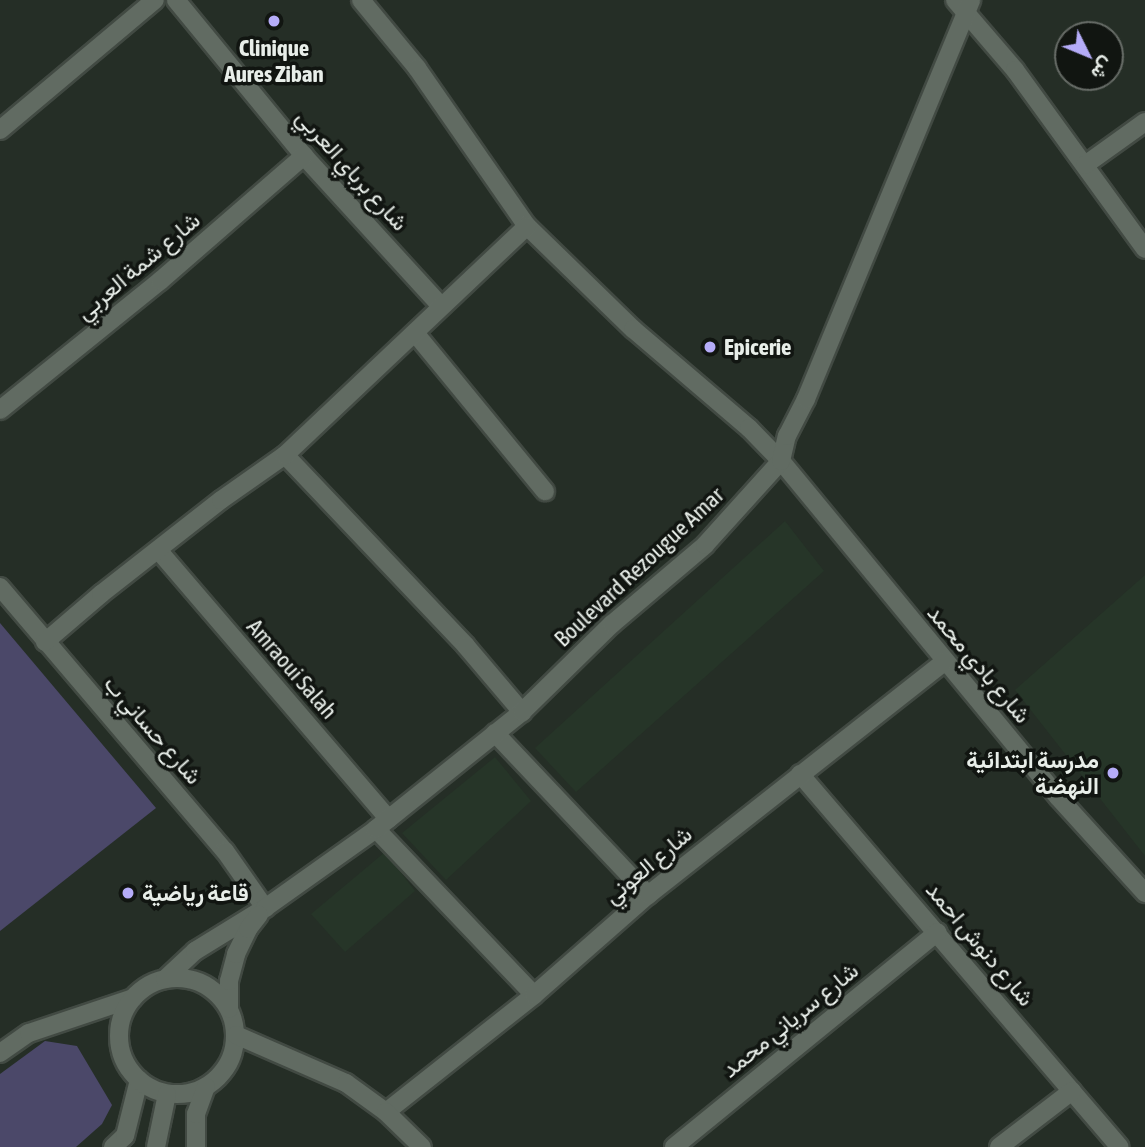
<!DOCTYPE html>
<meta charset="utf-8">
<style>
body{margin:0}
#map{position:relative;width:1145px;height:1147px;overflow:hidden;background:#252e26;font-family:"Asap Condensed",Vazirmatn,sans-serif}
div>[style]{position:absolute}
.built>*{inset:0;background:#263528}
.green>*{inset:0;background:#4b4869}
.roads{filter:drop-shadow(2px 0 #424a43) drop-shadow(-2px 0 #424a43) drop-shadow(0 2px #424a43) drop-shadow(0 -2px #424a43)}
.street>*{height:18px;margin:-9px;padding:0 9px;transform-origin:9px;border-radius:9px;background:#616b62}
.secondary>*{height:18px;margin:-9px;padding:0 9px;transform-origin:9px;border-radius:9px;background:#616b62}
.secondary>.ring{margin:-9px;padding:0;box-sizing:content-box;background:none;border:18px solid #616b62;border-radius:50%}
.dots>*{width:19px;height:19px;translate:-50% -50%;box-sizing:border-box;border:4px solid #111511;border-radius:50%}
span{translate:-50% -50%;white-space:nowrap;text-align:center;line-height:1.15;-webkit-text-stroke:7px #111511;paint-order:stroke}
.poi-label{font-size:23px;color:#e8eee9;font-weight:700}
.left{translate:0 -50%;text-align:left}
.right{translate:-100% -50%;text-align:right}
.street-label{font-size:23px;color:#e8eee9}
.north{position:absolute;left:1054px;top:21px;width:70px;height:70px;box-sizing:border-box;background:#111511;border:2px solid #676c67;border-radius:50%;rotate:133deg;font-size:19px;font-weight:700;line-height:28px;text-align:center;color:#e8eee9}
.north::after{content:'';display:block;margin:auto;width:24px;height:32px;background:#b5acf8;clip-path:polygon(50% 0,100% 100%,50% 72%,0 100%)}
</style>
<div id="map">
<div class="built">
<i style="clip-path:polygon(785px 521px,824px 571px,576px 792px,535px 748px)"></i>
<i style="clip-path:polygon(1145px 575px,1145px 856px,1015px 690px)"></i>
<i style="clip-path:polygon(495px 757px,531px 801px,446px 880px,402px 833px)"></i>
<i style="clip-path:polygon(385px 852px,415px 891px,345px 952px,311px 914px)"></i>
</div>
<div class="green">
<i style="clip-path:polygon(0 623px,156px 808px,0 931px)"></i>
<i style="clip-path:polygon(45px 1041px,77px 1046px,112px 1105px,102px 1124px,76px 1147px,0 1147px,0 1074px)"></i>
</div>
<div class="roads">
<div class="street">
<i style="left:176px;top:0;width:202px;rotate:50.6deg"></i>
<i style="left:304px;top:156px;width:202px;rotate:47.6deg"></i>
<i style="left:361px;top:0;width:88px;rotate:50.5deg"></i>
<i style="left:417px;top:68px;width:193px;rotate:55.2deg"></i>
<i style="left:527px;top:226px;width:148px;rotate:44.2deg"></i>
<i style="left:633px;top:329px;width:153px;rotate:40.5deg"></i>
<i style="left:749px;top:428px;width:46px;rotate:45.9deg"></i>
<i style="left:781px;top:461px;width:435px;rotate:50.5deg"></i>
<i style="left:1058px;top:797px;width:130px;rotate:47.8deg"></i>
<i style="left:955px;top:0;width:92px;rotate:49.4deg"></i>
<i style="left:1015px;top:70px;width:221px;rotate:54deg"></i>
<i style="left:0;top:130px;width:202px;rotate:-40deg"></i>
<i style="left:1085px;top:165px;width:74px;rotate:-35.6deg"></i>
<i style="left:415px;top:333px;width:205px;rotate:50.6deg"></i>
<i style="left:0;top:410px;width:206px;rotate:-38.9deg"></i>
<i style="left:160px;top:281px;width:191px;rotate:-41deg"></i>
<i style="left:285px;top:455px;width:263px;rotate:46.5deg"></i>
<i style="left:466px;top:646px;width:87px;rotate:49.7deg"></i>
<i style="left:159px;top:551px;width:353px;rotate:49.4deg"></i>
<i style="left:0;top:587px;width:347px;rotate:49.6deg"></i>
<i style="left:225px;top:851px;width:70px;rotate:54.9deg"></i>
<i style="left:45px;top:642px;width:74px;rotate:-40.6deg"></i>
<i style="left:101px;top:594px;width:152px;rotate:-38.1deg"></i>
<i style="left:221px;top:500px;width:78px;rotate:-35.1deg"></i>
<i style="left:285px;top:455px;width:333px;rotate:-43.4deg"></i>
<i style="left:495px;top:733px;width:223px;rotate:46.6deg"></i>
<i style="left:800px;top:774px;width:491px;rotate:49.4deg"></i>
<i style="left:376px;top:829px;width:229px;rotate:46.4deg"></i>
<i style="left:0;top:1053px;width:35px;rotate:-35deg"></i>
<i style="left:29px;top:1033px;width:110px;rotate:-18.6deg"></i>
<i style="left:386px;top:1112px;width:189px;rotate:-38.3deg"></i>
<i style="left:534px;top:995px;width:152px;rotate:-41.3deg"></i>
<i style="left:648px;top:895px;width:378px;rotate:-38.2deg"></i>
<i style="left:113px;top:1147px;width:16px;rotate:-43deg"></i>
<i style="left:125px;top:1136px;width:58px;rotate:-76deg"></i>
<i style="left:674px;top:1147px;width:340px;rotate:-39.2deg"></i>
<i style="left:999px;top:1147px;width:92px;rotate:-37.5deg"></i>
</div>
<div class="secondary">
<i class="ring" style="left:119px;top:978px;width:98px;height:98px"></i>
<i style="left:165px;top:979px;width:41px;rotate:-43deg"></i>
<i style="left:195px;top:951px;width:82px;rotate:-31.6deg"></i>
<i style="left:265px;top:908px;width:136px;rotate:-35.4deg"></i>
<i style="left:376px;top:829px;width:187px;rotate:-38.7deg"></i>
<i style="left:522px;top:712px;width:126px;rotate:-44.4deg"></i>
<i style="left:612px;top:624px;width:122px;rotate:-40.3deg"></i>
<i style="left:705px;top:545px;width:113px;rotate:-47.9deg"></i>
<i style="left:781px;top:461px;width:26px;rotate:-77deg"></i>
<i style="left:787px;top:436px;width:42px;rotate:-62.8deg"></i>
<i style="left:806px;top:399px;width:432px;rotate:-67.5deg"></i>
<i style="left:229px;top:1009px;width:28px;rotate:-90deg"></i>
<i style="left:229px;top:981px;width:28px;rotate:-75deg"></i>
<i style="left:236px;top:954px;width:28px;rotate:-64deg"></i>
<i style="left:248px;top:929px;width:18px;rotate:-52deg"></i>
<i style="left:236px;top:1035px;width:120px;rotate:23.6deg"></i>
<i style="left:346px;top:1083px;width:49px;rotate:35.9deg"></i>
<i style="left:386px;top:1112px;width:50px;rotate:44.2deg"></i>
<i style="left:156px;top:1147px;width:54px;rotate:-78.3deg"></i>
<i style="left:196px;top:1147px;width:33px;rotate:-90deg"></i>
<i style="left:196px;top:1114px;width:29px;rotate:-70deg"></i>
</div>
</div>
<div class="dots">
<i style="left:274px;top:21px;background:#b5acf8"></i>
<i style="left:710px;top:347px;background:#b5acf8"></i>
<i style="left:1113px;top:773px;background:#b5acf8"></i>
<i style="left:128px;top:893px;background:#b5acf8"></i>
</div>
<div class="poi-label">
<span style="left:274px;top:61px">Clinique<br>Aures Ziban</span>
<span class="left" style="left:724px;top:347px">Epicerie</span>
<span class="right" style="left:1099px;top:773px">مدرسة ابتدائية<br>النهضة</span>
<span class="left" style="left:142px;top:893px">قاعة رياضية</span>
</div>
<div class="street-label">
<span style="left:352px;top:170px;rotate:48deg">شارع برباي العربي</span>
<span style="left:138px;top:266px;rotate:-40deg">شارع شمة العربي</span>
<span style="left:639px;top:567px;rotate:-43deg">Boulevard Rezougue Amar</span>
<span style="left:979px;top:664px;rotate:50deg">شارع بادي محمد</span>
<span style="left:292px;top:669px;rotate:49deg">Amraoui Salah</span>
<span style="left:153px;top:730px;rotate:49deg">شارع حساني ب</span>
<span style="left:648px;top:865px;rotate:-40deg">شارع العوني</span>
<span style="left:980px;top:944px;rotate:50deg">شارع دنوش احمد</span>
<span style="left:790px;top:1020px;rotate:-39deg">شارع سرياني محمد</span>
</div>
<div class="north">ش</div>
</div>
